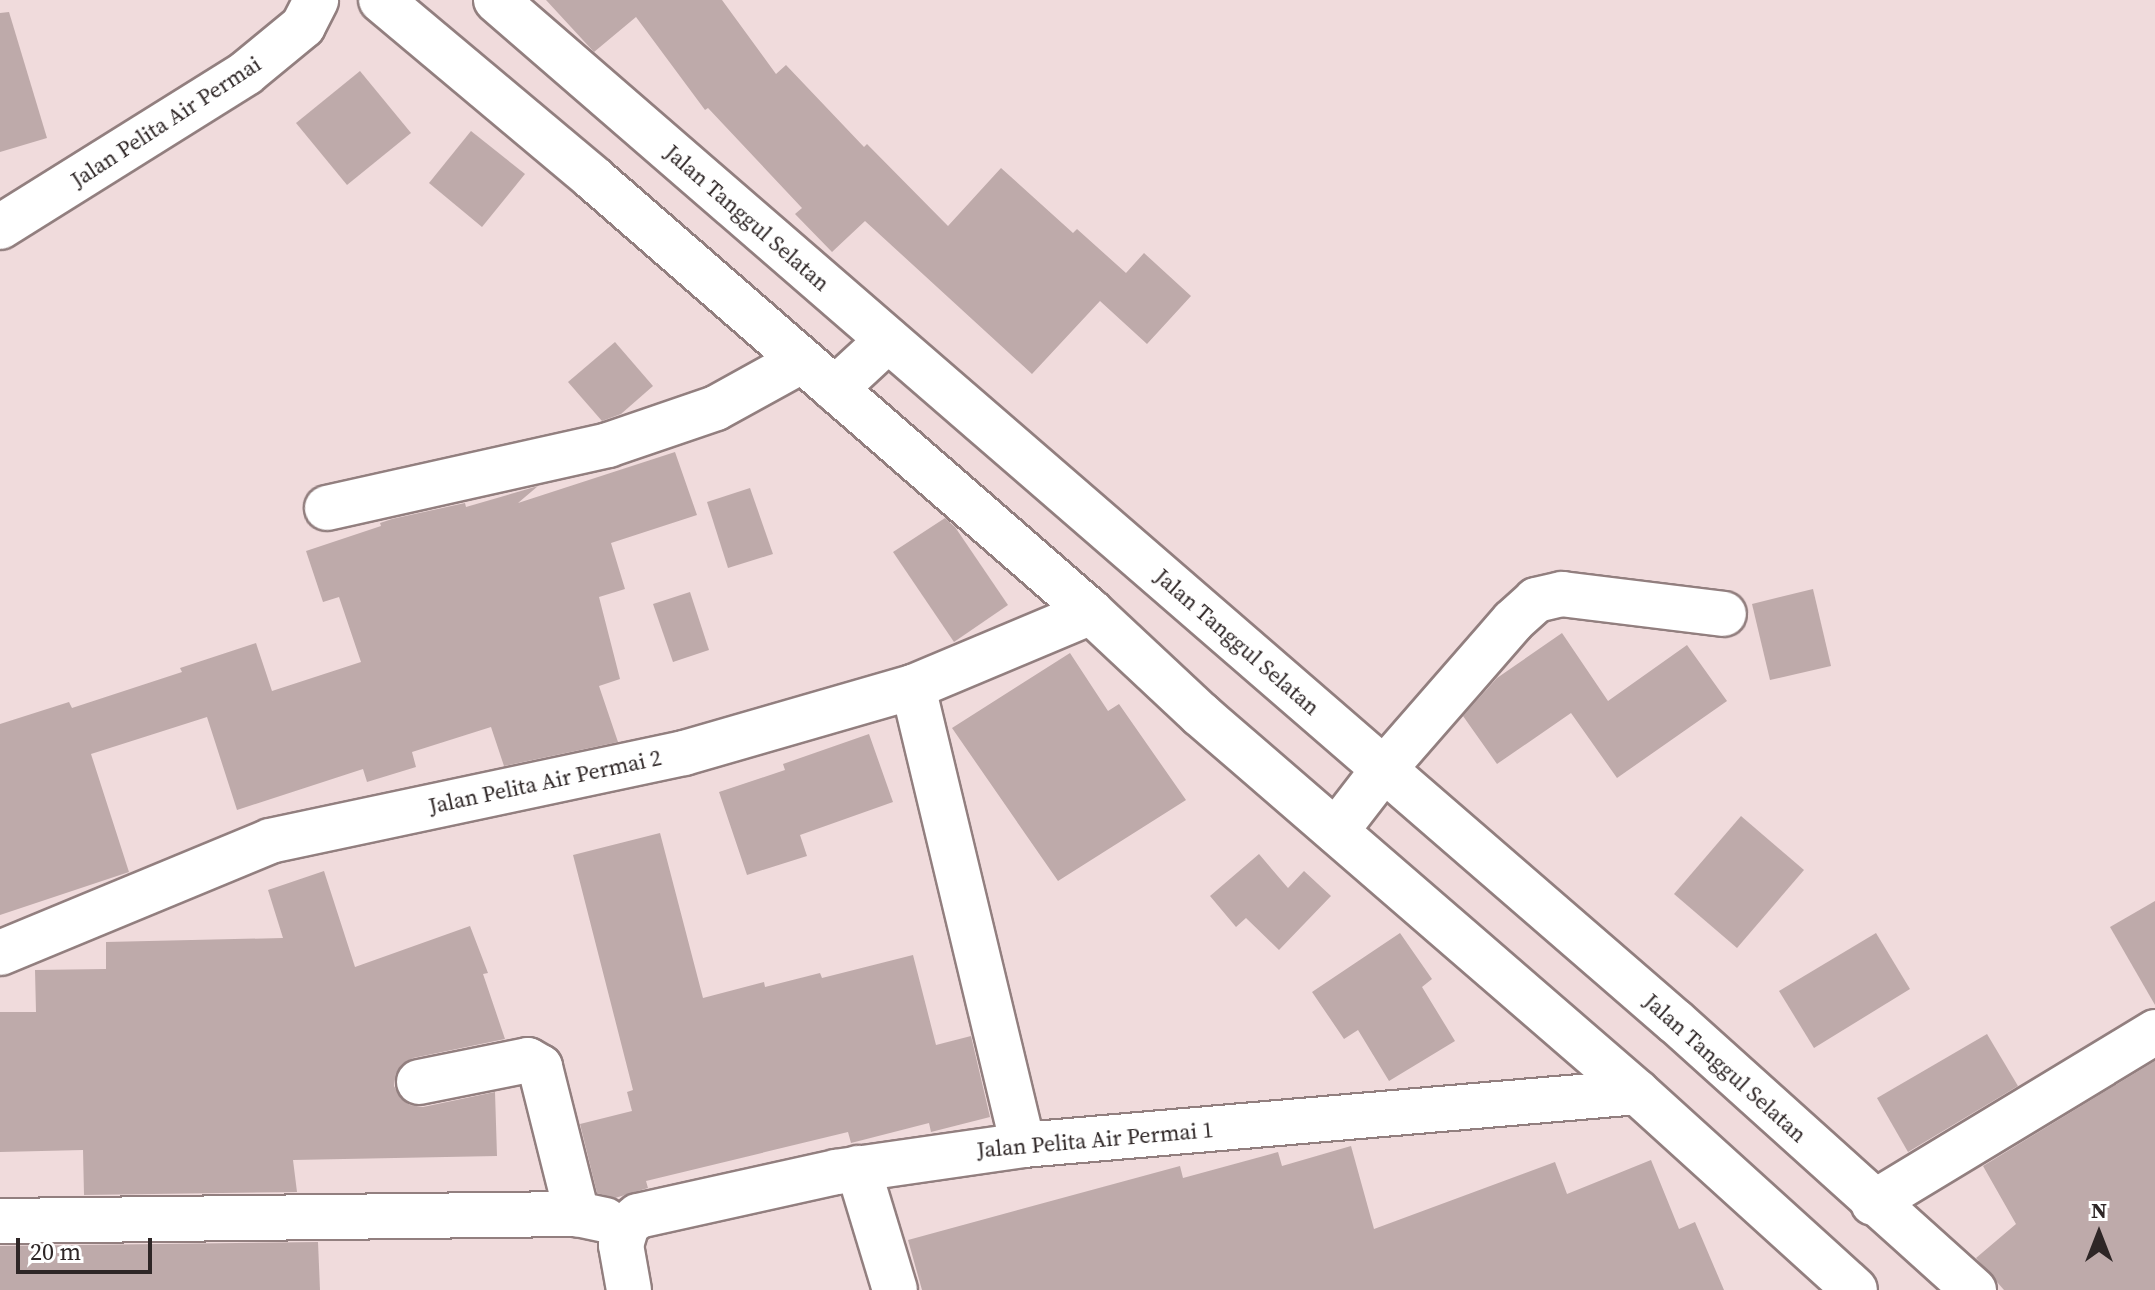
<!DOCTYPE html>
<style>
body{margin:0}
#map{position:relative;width:2155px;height:1290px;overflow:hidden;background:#f0dbdc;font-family:"Source Serif 4",serif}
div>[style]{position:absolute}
.building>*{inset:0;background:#beaaaa}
.roads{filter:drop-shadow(2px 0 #927f7f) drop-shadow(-2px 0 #927f7f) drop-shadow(0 2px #927f7f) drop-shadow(0 -2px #927f7f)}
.minor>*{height:44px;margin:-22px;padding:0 22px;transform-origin:22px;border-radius:22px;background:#fff}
span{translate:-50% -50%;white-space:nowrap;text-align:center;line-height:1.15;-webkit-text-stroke:6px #fff;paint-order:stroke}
.street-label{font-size:22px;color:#2e2626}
.north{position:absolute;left:2059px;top:1194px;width:80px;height:80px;-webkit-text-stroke:6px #fff;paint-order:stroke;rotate:0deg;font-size:22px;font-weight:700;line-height:32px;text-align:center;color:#2e2626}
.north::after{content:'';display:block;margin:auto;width:28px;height:36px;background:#2e2626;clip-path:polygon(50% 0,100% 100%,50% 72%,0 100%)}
.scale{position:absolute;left:16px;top:1238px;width:136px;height:36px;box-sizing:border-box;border:4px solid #2e2626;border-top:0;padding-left:10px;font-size:24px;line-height:28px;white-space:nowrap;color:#2e2626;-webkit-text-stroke:6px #fff;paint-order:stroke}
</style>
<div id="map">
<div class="building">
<i style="clip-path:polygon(546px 0,722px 0,776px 74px,786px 65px,864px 147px,867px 144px,948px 226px,1001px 168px,1073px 233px,1077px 229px,1126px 273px,1144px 253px,1191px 296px,1147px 344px,1100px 301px,1032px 374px,865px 221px,832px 252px,795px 214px,802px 208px,708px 108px,705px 110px,636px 17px,594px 52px)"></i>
<i style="clip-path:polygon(9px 12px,47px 138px,0 152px,0 13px)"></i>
<i style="clip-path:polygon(360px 71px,411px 133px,347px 185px,296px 123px)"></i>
<i style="clip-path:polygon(471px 131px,525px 174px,482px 227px,429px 183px)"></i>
<i style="clip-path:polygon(615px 342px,653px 386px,621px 414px,602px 421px,568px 382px)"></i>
<i style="clip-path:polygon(675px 452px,697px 515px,611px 543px,625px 589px,599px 597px,620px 679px,599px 686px,618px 742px,504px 766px,491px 727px,412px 752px,416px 767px,367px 782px,363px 769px,237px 810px,207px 717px,91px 754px,129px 872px,0 915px,0 724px,69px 702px,72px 708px,182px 672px,180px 668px,256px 643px,272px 691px,361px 662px,339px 597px,323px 602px,306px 551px,381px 526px,380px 523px,392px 519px,465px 503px,466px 507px,538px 486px,518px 503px)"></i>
<i style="clip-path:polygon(750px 488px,773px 554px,728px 568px,707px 502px)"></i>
<i style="clip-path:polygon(945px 518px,955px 527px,1008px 605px,954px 642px,893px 552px)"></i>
<i style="clip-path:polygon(1813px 589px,1831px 666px,1770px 680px,1752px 604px)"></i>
<i style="clip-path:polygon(690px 592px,709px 650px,673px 662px,653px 604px)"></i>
<i style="clip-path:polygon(1562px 633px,1608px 701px,1687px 645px,1727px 701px,1617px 778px,1571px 713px,1497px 764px,1463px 716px,1497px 678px)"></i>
<i style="clip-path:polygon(1070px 653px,1108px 711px,1119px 704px,1186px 800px,1058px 881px,952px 728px)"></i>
<i style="clip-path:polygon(869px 734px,893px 802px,800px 835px,807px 856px,747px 875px,719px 792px,785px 770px,783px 764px)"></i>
<i style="clip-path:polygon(1741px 816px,1804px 870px,1737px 948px,1674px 894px)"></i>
<i style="clip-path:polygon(660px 833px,703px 998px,764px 982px,765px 987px,820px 973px,822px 978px,913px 955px,936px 1045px,971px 1036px,990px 1117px,931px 1132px,929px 1123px,851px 1143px,848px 1132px,646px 1181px,648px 1188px,615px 1198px,597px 1193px,580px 1124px,632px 1111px,627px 1092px,633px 1090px,573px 855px)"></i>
<i style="clip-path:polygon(1259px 854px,1288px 888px,1304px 871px,1331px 896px,1279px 950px,1246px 918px,1236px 927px,1210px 896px)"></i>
<i style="clip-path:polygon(324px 871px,355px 967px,470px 926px,488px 973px,483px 974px,505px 1039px,413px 1058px,402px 1064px,396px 1073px,394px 1086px,401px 1099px,410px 1105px,423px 1107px,495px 1092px,497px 1156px,293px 1160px,297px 1192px,84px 1195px,83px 1150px,0 1152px,0 1012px,36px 1012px,35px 970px,106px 969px,106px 942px,283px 938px,268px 890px)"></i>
<i style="clip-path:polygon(2155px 901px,2155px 1005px,2110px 927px)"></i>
<i style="clip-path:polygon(1400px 933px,1432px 979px,1422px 987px,1455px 1041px,1389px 1081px,1358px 1030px,1344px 1039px,1312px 992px)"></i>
<i style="clip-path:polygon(1876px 933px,1910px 989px,1814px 1048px,1779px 991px)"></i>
<i style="clip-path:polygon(1987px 1034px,2018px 1086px,1908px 1152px,1877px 1098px)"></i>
<i style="clip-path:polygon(2155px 1061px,2155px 1290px,2004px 1290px,1976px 1258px,2016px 1224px,1983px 1166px)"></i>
<i style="clip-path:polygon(1351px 1146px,1374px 1229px,1555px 1162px,1567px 1194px,1651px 1160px,1679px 1229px,1695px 1222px,1724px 1290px,922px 1290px,908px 1240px,1180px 1166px,1183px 1178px,1278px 1152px,1282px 1166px)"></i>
<i style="clip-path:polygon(318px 1242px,320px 1290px,0 1290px,0 1246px)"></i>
</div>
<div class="roads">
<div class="minor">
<i style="left:381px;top:0;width:277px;rotate:40deg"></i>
<i style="left:593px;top:178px;width:661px;rotate:41.07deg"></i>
<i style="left:1091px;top:612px;width:149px;rotate:43.1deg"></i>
<i style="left:1200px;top:714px;width:578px;rotate:40.86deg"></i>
<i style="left:1637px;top:1092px;width:294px;rotate:42.2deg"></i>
<i style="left:496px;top:0;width:1561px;rotate:40.9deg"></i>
<i style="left:1676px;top:1022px;width:401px;rotate:42deg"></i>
<i style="left:0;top:227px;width:290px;rotate:-32deg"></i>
<i style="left:246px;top:73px;width:74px;rotate:-39.5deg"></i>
<i style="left:303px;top:26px;width:29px;rotate:-63deg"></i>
<i style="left:835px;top:389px;width:72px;rotate:-42.8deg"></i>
<i style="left:327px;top:508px;width:288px;rotate:-12.6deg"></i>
<i style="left:608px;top:445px;width:114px;rotate:-18.9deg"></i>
<i style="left:716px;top:408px;width:97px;rotate:-28.9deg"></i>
<i style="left:913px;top:687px;width:471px;rotate:76.5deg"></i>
<i style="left:1336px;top:831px;width:78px;rotate:-52.3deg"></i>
<i style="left:1384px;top:769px;width:196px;rotate:-48.9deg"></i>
<i style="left:1513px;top:621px;width:31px;rotate:-42deg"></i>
<i style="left:1536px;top:600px;width:27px;rotate:-13deg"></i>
<i style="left:1562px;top:594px;width:163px;rotate:7deg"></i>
<i style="left:0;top:953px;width:292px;rotate:-22.5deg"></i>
<i style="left:270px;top:841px;width:423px;rotate:-12deg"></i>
<i style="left:684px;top:753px;width:238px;rotate:-16.1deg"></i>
<i style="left:913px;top:687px;width:193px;rotate:-22.8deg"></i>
<i style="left:419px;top:1082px;width:111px;rotate:-11.4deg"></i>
<i style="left:528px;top:1060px;width:14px;rotate:30deg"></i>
<i style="left:540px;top:1067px;width:152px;rotate:75.9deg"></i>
<i style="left:577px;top:1214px;width:29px;rotate:12deg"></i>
<i style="left:858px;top:1168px;width:127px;rotate:73.1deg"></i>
<i style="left:1873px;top:1203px;width:330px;rotate:-31.2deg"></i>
<i style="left:0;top:1221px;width:577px;rotate:-0.7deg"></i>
<i style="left:629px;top:1290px;width:46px;rotate:-100.1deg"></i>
<i style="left:621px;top:1245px;width:21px;rotate:-73deg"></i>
<i style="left:627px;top:1225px;width:14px;rotate:-39deg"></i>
<i style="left:638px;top:1216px;width:203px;rotate:-12.5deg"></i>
<i style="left:836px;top:1172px;width:189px;rotate:-8.2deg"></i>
<i style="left:1023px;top:1145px;width:616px;rotate:-4.93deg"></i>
</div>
</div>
<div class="street-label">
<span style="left:166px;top:122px;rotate:-33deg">Jalan Pelita Air Permai</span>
<span style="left:747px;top:218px;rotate:41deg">Jalan Tanggul Selatan</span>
<span style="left:1237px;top:642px;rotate:41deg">Jalan Tanggul Selatan</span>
<span style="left:545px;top:782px;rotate:-12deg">Jalan Pelita Air Permai 2</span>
<span style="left:1725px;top:1068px;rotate:42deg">Jalan Tanggul Selatan</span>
<span style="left:1095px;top:1140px;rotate:-5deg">Jalan Pelita Air Permai 1</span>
</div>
<div class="north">N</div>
<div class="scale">20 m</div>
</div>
